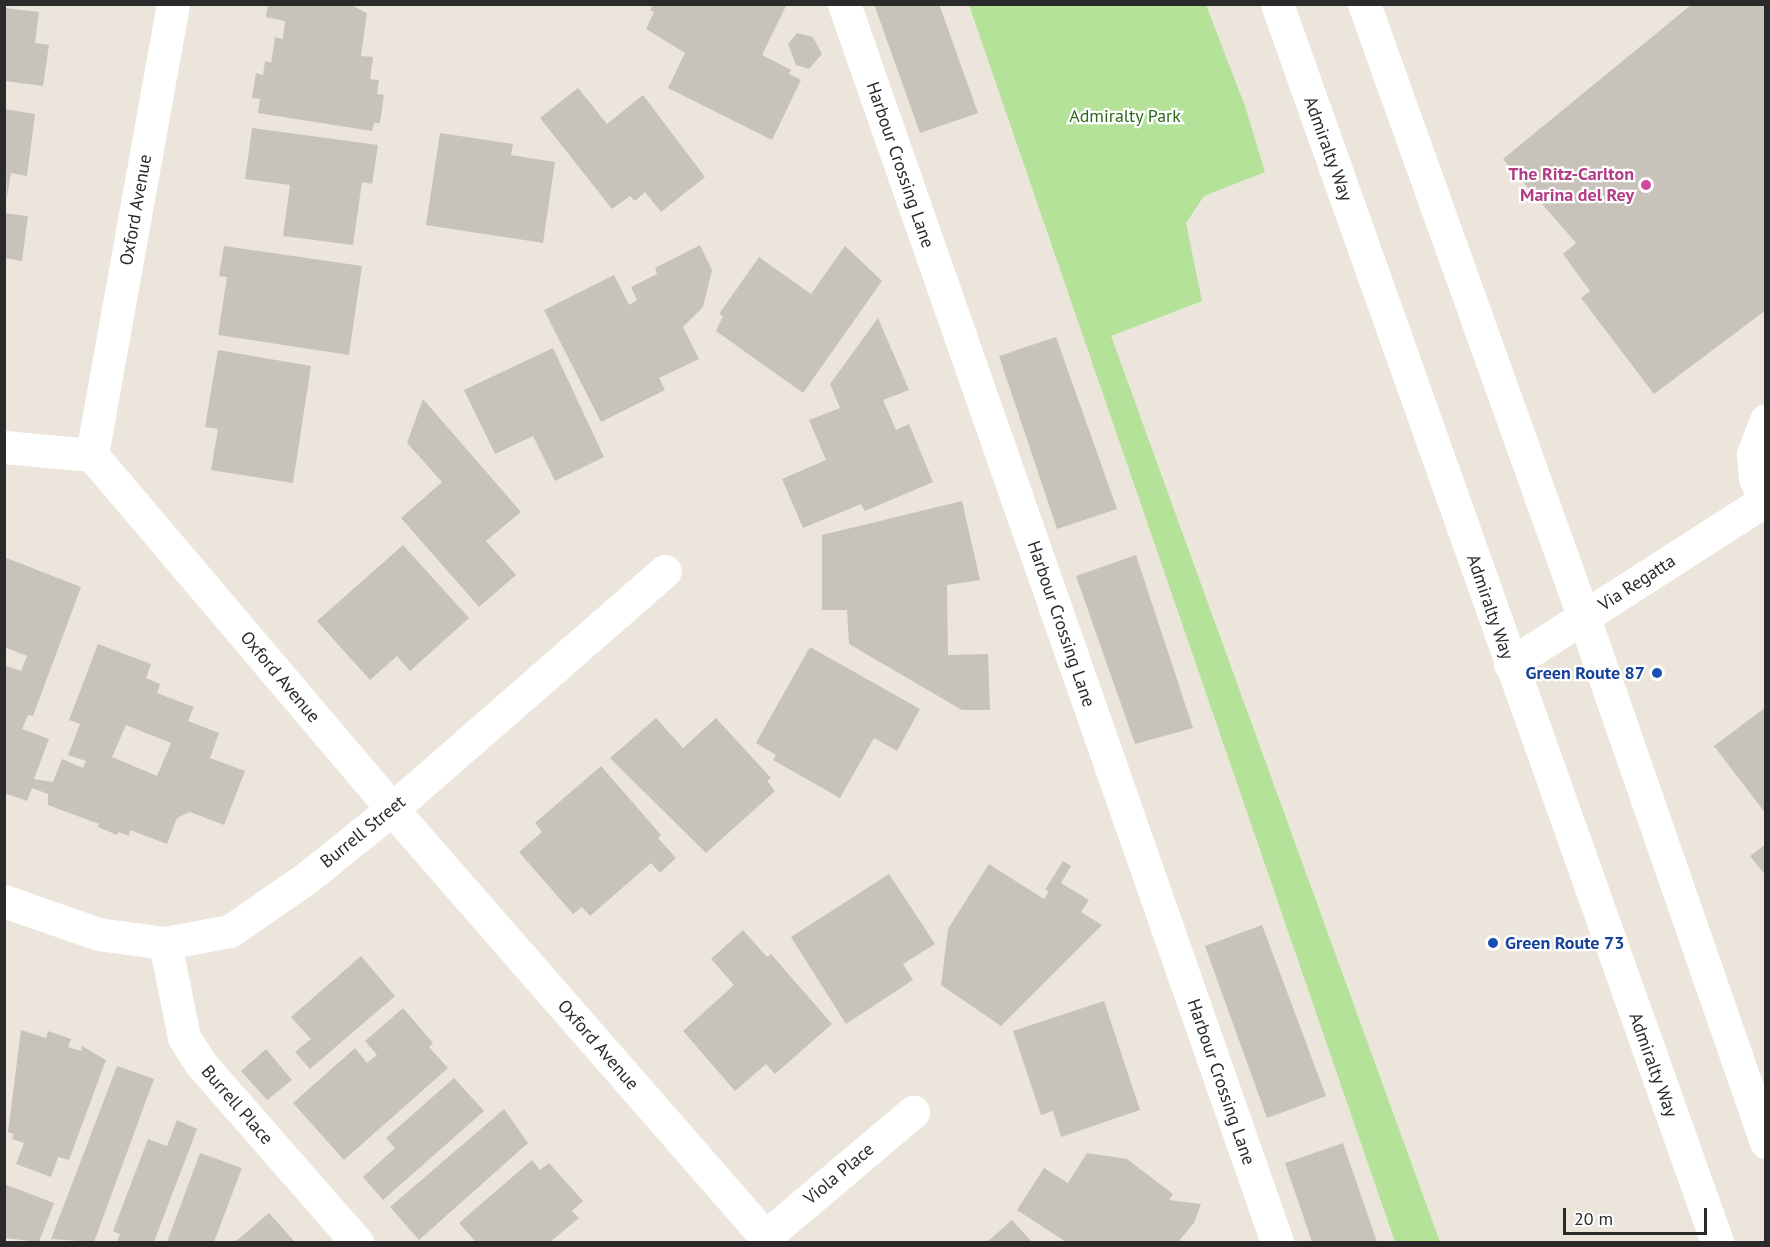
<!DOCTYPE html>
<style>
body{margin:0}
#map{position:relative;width:1770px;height:1247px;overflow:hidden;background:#ece5dc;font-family:"PT Sans",sans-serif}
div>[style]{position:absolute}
.green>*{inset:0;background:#b5e299}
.building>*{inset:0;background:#c7c3bb}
.minor>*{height:33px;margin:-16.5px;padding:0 16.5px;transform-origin:16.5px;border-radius:16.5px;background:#fff}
.dots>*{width:16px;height:16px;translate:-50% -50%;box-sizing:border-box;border:3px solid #fff;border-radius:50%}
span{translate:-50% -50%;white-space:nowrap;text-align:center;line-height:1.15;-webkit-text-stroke:4.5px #fff;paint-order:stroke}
.park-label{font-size:18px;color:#2d671b}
.street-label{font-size:18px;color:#2a2a2a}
.hotel-label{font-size:18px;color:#b23c85;font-weight:700}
.right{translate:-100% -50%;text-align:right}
.transit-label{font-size:18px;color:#164399;font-weight:700}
.left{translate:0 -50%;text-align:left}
.frame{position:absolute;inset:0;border:6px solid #2a2a2a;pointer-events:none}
.scale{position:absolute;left:1563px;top:1208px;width:144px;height:27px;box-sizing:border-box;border:3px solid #2a2a2a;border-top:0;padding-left:8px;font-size:18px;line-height:21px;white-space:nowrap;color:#2a2a2a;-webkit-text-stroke:4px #fff;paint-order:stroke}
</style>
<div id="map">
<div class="green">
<i style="clip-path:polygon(969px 5px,1206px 5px,1245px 106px,1265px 172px,1204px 196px,1186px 223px,1202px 301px,1111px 336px,1440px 1242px,1395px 1242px)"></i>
</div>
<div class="building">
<i style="clip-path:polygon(268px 4px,349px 4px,367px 13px,361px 56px,373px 57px,370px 79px,379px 80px,377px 94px,384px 95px,380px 123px,374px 123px,372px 131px,258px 113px,260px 99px,252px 98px,256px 73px,263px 75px,265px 61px,271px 63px,275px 37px,283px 39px,285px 21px,266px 17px)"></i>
<i style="clip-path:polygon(653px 4px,787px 4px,762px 55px,791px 70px,789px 74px,801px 80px,772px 140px,668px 88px,685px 53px,646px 29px,654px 12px,650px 10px)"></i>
<i style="clip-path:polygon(874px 4px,939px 4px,978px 113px,920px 133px)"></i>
<i style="clip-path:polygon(1691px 5px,1766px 5px,1766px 310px,1654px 394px,1581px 298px,1590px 291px,1563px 254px,1576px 243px,1503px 159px)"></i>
<i style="clip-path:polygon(4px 8px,39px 12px,35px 43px,49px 45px,43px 86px,4px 81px)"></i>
<i style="clip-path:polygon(797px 33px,813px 37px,822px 54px,809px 69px,796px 65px,788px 44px)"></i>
<i style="clip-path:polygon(578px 88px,607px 124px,643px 95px,705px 177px,661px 212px,645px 192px,635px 201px,630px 196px,612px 209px,540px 118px)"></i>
<i style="clip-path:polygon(4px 109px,35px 114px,27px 176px,11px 173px,7px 198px)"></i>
<i style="clip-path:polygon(252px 128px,378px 145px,372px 184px,362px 182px,353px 245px,283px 236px,290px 185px,245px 179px)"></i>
<i style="clip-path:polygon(440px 133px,513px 144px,511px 155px,555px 162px,543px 243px,426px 225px)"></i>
<i style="clip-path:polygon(4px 213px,28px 216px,22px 261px,4px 258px)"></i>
<i style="clip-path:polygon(700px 245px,712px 270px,703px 307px,683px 327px,699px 359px,659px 378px,665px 390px,601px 422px,544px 310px,614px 275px,629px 305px,637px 300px,631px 287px,657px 274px,655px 268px)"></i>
<i style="clip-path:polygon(224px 246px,362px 266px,349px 355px,218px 335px,227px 277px,219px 276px)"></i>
<i style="clip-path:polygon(845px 246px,882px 281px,803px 393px,716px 331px,723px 316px,719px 314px,759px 257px,811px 294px)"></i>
<i style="clip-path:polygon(878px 318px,909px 390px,883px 400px,896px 430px,909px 424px,933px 482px,865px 511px,861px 504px,803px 528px,782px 479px,826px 460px,809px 420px,840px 408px,830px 384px)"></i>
<i style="clip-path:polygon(1056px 337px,1117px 509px,1057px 529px,999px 356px)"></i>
<i style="clip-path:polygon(553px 348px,604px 457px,555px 481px,533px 436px,495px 454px,464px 390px)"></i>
<i style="clip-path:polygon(218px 350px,311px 366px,293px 483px,211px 470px,218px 429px,205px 427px)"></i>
<i style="clip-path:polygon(423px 399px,521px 512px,486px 541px,516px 575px,479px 607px,401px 518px,442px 482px,407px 443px)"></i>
<i style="clip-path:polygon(962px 501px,980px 580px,947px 585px,948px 655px,988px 654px,990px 710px,962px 710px,849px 644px,847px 610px,822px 610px,822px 535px)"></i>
<i style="clip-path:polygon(403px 545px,469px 618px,410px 671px,397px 656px,370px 680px,317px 621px)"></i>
<i style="clip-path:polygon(1136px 555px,1193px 728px,1135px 744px,1076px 576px)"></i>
<i style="clip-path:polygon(evenodd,4px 557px,81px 587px,33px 716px,28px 715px,22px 729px,49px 739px,34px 779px,53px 782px,62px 759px,83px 768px,86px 761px,68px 755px,80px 724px,69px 720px,98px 644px,151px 664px,146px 678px,160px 684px,157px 693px,194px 707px,188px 721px,219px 733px,210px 758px,245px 771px,224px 825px,190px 812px,177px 818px,167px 844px,130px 830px,129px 836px,119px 832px,117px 835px,98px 827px,99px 824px,48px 805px,48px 794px,32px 788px,27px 801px,4px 793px,4px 665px,21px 671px,27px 656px,4px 647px,4px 557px,126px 725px,171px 743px,157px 776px,112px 757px,126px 725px)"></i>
<i style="clip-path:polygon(810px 647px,920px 709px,897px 751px,874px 738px,840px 798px,773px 760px,776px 755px,756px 743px)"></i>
<i style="clip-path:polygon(1766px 707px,1766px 814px,1714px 746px)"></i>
<i style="clip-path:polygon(656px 718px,683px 748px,716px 718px,771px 778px,767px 781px,775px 791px,706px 853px,610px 758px)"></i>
<i style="clip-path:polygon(601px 766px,661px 835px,658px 838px,676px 858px,660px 873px,651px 863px,590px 916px,582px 907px,573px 914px,519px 852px,542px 832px,535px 823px)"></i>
<i style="clip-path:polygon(1766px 844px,1766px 876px,1750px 856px)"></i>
<i style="clip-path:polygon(1063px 861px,1071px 866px,1061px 883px,1089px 900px,1081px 912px,1102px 925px,1001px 1026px,941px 985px,948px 929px,989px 864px,1044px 899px,1049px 891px,1045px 890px)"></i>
<i style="clip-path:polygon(889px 874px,935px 944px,903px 964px,913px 980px,846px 1024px,791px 937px)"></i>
<i style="clip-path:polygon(1262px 925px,1326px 1096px,1267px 1118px,1205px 946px)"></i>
<i style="clip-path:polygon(743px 930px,767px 957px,771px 954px,832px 1024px,775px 1074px,766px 1064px,735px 1091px,683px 1031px,734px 985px,711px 959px)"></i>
<i style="clip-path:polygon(361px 956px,395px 996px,310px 1069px,295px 1052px,311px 1039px,291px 1017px)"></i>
<i style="clip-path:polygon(1104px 1001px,1140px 1110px,1061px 1137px,1053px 1111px,1041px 1115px,1013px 1031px)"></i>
<i style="clip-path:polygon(403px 1008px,433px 1043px,429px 1047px,448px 1068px,344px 1160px,293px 1103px,355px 1048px,367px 1063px,377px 1055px,365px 1041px)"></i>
<i style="clip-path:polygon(21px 1030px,46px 1038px,48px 1031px,71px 1039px,68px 1047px,81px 1051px,82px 1046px,106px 1060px,69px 1160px,58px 1157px,51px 1177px,16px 1164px,24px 1143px,12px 1139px,14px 1134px,8px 1132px)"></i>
<i style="clip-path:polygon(266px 1049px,292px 1080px,267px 1100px,241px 1071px)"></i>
<i style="clip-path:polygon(117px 1066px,154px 1079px,94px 1242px,51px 1239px)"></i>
<i style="clip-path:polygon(454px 1078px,484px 1111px,383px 1200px,363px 1177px,395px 1148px,386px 1138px)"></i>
<i style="clip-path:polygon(504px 1109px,528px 1143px,419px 1240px,390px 1207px)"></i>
<i style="clip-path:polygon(177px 1120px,197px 1129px,154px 1242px,117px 1242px,120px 1234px,113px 1231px,148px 1139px,167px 1146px)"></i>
<i style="clip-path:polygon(1343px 1143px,1377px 1242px,1312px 1242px,1285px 1163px)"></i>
<i style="clip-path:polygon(200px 1153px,242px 1168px,214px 1242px,167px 1242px)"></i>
<i style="clip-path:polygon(1087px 1153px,1127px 1159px,1173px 1194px,1169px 1200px,1201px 1204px,1194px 1223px,1178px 1242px,1066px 1242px,1017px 1210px,1044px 1168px,1068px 1183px)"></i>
<i style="clip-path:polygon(532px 1160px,540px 1170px,549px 1163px,583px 1201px,572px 1211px,579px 1218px,550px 1242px,476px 1242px,459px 1223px)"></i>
<i style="clip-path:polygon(4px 1184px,54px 1203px,39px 1242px,4px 1238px)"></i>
<i style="clip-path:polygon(269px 1213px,295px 1242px,235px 1242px)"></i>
<i style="clip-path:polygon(1012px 1220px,1032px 1242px,987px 1242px)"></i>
</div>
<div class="minor">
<i style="left:173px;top:4px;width:458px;rotate:100.2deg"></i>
<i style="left:92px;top:455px;width:464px;rotate:49.7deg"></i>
<i style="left:392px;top:809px;width:575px;rotate:48.88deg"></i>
<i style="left:844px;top:4px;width:1312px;rotate:70.72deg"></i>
<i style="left:1277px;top:4px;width:1314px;rotate:70.43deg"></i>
<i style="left:1364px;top:4px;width:652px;rotate:70.29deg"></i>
<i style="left:1584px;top:618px;width:555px;rotate:70.85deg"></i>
<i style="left:1766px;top:420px;width:36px;rotate:111deg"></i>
<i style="left:1753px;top:454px;width:24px;rotate:85deg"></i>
<i style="left:1755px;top:478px;width:27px;rotate:66deg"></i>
<i style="left:4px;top:447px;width:88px;rotate:5.2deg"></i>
<i style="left:1510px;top:664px;width:302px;rotate:-32.7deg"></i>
<i style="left:4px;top:901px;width:100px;rotate:19.3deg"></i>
<i style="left:98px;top:934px;width:68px;rotate:7.7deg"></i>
<i style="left:165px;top:943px;width:66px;rotate:-10.5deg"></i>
<i style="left:230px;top:931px;width:96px;rotate:-34.8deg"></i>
<i style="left:309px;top:876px;width:107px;rotate:-38.9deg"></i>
<i style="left:392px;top:809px;width:362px;rotate:-41.1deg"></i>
<i style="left:165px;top:943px;width:96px;rotate:78.6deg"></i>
<i style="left:184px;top:1037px;width:32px;rotate:58deg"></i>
<i style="left:201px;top:1064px;width:237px;rotate:48.8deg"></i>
<i style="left:765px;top:1237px;width:194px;rotate:-40.2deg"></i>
</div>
<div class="dots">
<i style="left:1646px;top:185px;background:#d1479c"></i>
<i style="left:1657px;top:673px;background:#1a4fb4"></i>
<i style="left:1493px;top:943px;background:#1a4fb4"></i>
</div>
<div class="park-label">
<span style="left:1125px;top:116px">Admiralty Park</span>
</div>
<div class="street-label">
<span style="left:1328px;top:149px;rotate:70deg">Admiralty Way</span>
<span style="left:900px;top:165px;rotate:71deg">Harbour Crossing Lane</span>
<span style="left:136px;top:210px;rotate:-80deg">Oxford Avenue</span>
<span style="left:1637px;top:583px;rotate:-33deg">Via Regatta</span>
<span style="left:1490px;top:607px;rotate:71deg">Admiralty Way</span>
<span style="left:1061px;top:624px;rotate:71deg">Harbour Crossing Lane</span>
<span style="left:280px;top:677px;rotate:50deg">Oxford Avenue</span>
<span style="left:363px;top:832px;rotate:-39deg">Burrell Street</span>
<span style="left:598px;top:1045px;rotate:49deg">Oxford Avenue</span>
<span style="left:1653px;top:1065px;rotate:70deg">Admiralty Way</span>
<span style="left:1221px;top:1082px;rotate:71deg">Harbour Crossing Lane</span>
<span style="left:237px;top:1105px;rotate:49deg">Burrell Place</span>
<span style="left:839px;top:1174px;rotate:-40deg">Viola Place</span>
</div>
<div class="hotel-label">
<span class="right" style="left:1634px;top:185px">The Ritz-Carlton<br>Marina del Rey</span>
</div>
<div class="transit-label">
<span class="right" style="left:1645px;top:673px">Green Route 87</span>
<span class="left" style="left:1505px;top:943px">Green Route 73</span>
</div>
<div class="frame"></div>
<div class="scale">20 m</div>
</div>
